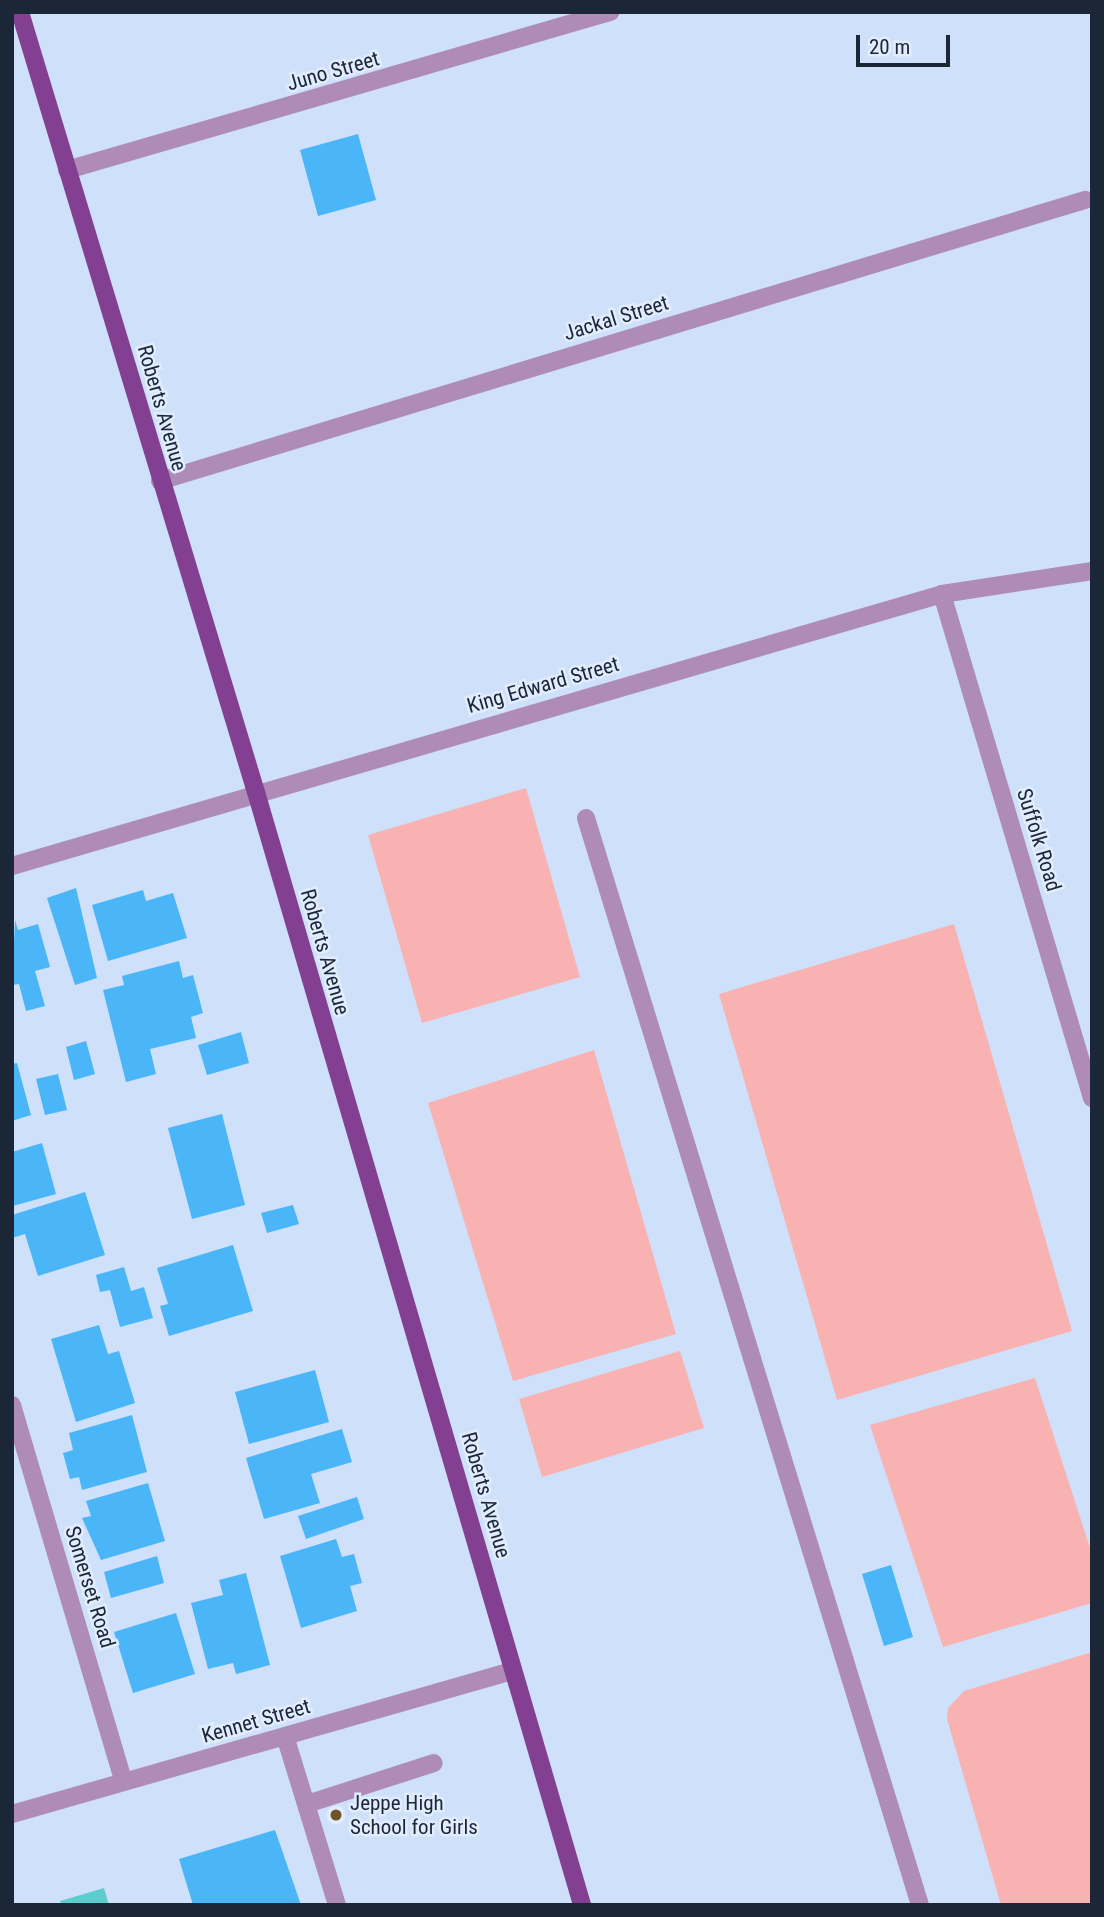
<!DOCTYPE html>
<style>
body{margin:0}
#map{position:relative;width:1104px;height:1917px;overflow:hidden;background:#cfe0fb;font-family:"Roboto Condensed",sans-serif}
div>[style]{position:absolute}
.green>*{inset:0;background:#f9b2b2}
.water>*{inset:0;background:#5cccd1}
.building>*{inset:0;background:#4ab5f7}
.minor>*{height:18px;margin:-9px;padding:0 9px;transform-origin:9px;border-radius:9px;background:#af8bb8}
.major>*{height:18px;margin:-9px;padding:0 9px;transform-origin:9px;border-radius:9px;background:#834093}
.dots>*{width:19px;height:19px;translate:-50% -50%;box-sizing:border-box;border:4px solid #e1edff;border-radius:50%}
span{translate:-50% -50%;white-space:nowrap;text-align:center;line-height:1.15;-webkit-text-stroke:5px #e1edff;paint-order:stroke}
.street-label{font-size:21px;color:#1b2636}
.poi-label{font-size:21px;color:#1b2636}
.left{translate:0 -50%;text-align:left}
.frame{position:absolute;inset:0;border:14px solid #1b2636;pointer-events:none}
.scale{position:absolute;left:856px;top:35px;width:94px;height:32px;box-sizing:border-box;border:4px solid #1b2636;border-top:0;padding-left:9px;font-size:21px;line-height:24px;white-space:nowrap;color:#1b2636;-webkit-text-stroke:5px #e1edff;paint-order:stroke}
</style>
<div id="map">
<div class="green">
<i style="clip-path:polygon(526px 788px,580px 977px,422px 1023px,368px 835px)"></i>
<i style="clip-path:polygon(954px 924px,1072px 1331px,837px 1400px,719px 994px)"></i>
<i style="clip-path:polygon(594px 1050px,676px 1334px,513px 1381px,428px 1103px)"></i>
<i style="clip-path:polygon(680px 1351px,704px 1428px,542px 1477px,519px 1399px)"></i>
<i style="clip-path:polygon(1035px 1378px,1092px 1554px,1092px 1603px,943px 1647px,870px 1425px)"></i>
<i style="clip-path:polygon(1092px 1652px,1092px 1905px,1001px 1905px,947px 1719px,948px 1708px,964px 1691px)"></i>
</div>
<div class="water">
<i style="clip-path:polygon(104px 1888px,109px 1905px,61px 1905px,60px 1901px)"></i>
</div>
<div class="building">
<i style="clip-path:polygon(358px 134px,376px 200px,318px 216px,300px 150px)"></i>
<i style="clip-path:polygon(76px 888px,97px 978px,75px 985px,47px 898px)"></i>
<i style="clip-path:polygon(143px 890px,146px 901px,173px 893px,187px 938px,108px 961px,92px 905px)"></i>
<i style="clip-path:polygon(15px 920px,18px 930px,38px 924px,50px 967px,35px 971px,45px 1006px,26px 1011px,19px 984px,12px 985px)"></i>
<i style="clip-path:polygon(179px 961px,183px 978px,193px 975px,203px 1013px,191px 1017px,196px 1038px,150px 1049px,156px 1074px,126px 1082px,103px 990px,124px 985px,122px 976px)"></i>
<i style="clip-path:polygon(241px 1032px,249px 1063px,207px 1075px,198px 1045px)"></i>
<i style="clip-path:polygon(86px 1041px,95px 1074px,74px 1080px,66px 1047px)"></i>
<i style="clip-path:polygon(17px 1063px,31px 1115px,12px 1121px,12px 1064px)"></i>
<i style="clip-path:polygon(58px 1074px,67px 1110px,45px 1115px,36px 1079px)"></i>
<i style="clip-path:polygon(222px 1114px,245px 1205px,192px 1219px,168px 1128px)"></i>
<i style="clip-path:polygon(42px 1143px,56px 1194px,13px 1206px,12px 1152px)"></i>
<i style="clip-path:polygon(85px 1192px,105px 1255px,38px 1276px,25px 1234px,12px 1238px,12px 1215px)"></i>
<i style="clip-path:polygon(293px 1205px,299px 1224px,267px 1233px,261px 1213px)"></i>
<i style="clip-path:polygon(233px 1245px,253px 1311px,169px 1336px,160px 1306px,168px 1304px,157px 1268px)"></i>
<i style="clip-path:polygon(124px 1267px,131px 1291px,144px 1287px,153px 1318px,120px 1327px,110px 1290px,100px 1292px,96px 1275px)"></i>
<i style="clip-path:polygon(99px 1325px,108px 1354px,119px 1351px,135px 1403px,76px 1422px,51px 1339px)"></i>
<i style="clip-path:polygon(315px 1370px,329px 1422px,249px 1444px,235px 1392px)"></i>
<i style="clip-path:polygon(132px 1415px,147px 1472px,82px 1490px,79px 1477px,70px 1479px,63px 1453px,73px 1450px,69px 1433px)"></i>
<i style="clip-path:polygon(342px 1429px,352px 1462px,311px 1474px,320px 1503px,264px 1519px,246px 1458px)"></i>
<i style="clip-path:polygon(148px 1483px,165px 1541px,101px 1560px,82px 1518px,91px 1516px,86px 1501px)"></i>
<i style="clip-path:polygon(357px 1497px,364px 1519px,306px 1539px,298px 1516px)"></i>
<i style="clip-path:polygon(336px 1539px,342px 1557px,354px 1554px,362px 1583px,350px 1586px,357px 1611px,301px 1628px,280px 1556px)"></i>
<i style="clip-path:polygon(157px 1556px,164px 1583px,111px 1598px,104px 1572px)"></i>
<i style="clip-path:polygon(891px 1565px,913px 1637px,884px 1646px,862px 1574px)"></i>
<i style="clip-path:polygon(246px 1573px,270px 1665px,236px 1674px,233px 1663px,208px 1669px,191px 1603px,223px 1595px,219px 1580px)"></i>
<i style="clip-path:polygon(176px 1613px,195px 1674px,133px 1693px,114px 1632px)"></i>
<i style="clip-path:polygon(275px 1830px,301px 1905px,193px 1905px,179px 1859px)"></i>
</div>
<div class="minor">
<i style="left:67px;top:170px;width:566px;rotate:-16.22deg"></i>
<i style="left:160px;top:481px;width:967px;rotate:-16.9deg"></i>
<i style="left:942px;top:594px;width:526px;rotate:73.43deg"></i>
<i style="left:586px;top:818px;width:1137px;rotate:72.92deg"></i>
<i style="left:12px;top:866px;width:969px;rotate:-16.3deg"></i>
<i style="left:942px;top:594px;width:152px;rotate:-8.7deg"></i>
<i style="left:12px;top:1405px;width:393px;rotate:73.5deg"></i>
<i style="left:285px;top:1736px;width:177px;rotate:72.9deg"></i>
<i style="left:307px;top:1804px;width:133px;rotate:-17.9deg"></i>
<i style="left:12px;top:1814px;width:520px;rotate:-15.96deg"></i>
</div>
<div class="major">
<i style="left:20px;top:12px;width:815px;rotate:73.17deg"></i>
<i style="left:256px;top:792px;width:1160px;rotate:73.67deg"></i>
</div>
<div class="dots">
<i style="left:336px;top:1815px;background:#6f5526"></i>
</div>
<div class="street-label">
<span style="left:333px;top:71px;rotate:-16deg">Juno Street</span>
<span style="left:616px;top:318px;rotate:-17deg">Jackal Street</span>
<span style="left:162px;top:408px;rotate:74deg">Roberts Avenue</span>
<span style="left:543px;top:685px;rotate:-16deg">King Edward Street</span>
<span style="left:1039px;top:840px;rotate:73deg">Suffolk Road</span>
<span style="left:325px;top:952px;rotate:74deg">Roberts Avenue</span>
<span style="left:486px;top:1495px;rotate:74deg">Roberts Avenue</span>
<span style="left:90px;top:1587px;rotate:73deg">Somerset Road</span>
<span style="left:256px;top:1721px;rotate:-16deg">Kennet Street</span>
</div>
<div class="poi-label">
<span class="left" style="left:350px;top:1815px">Jeppe High<br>School for Girls</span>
</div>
<div class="frame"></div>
<div class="scale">20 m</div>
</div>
